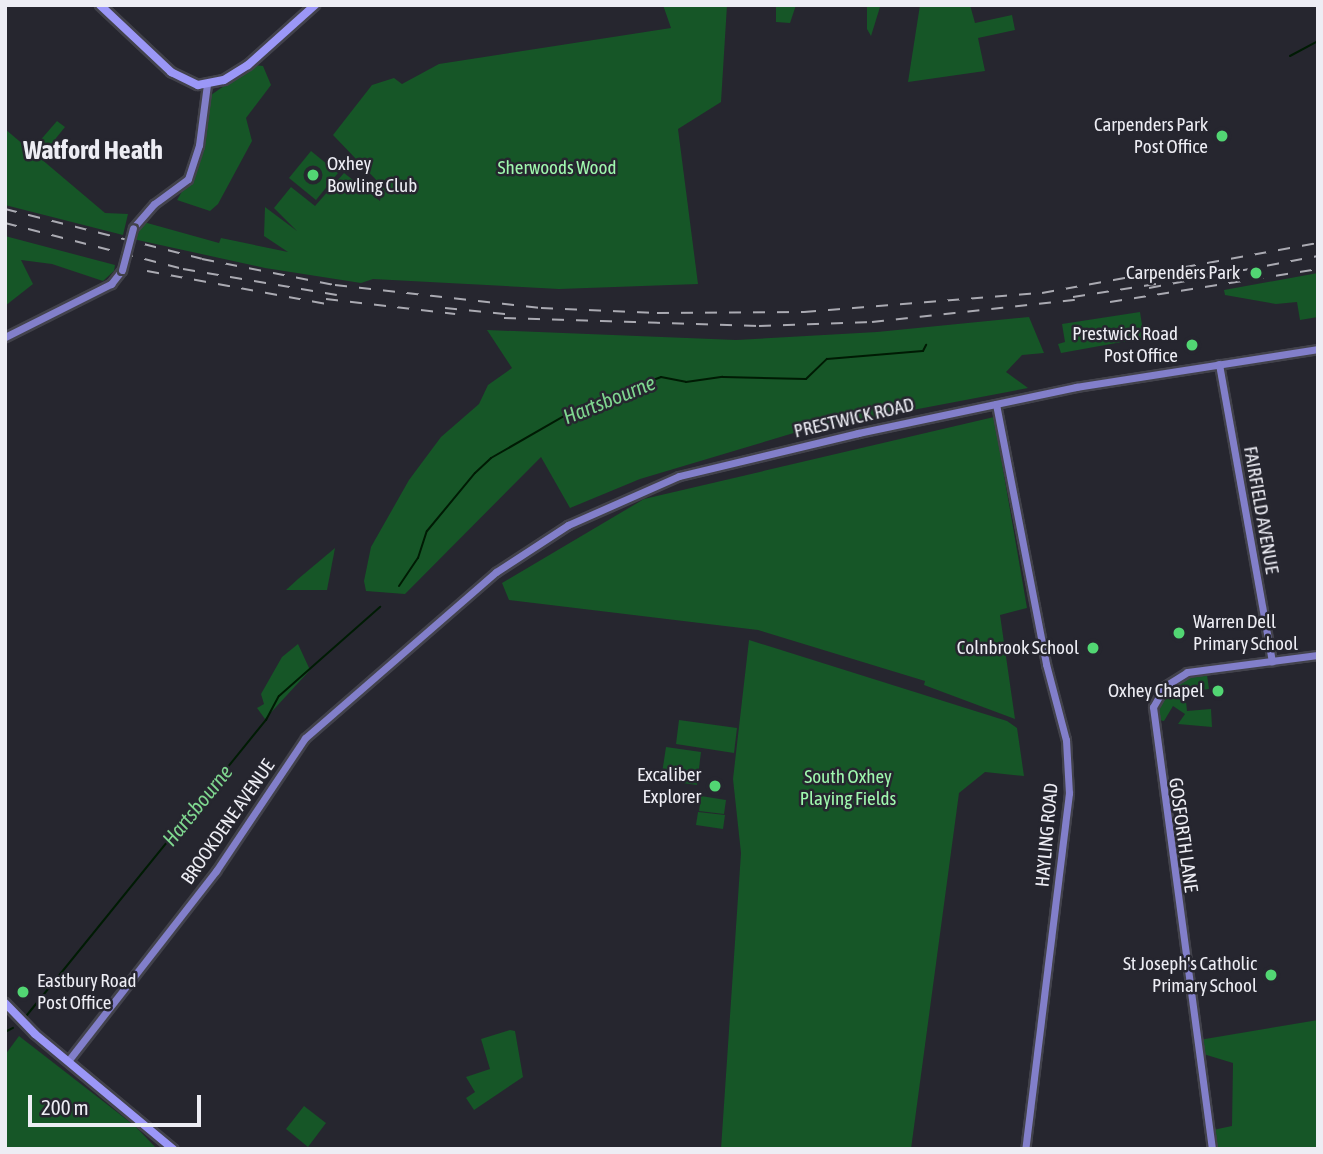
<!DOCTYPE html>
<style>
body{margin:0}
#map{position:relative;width:1323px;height:1154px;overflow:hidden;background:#26262f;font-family:"Asap Condensed",sans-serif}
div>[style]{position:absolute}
.green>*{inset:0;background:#165627}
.stream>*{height:2px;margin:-1px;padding:0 1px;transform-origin:1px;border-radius:1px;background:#001b04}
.roads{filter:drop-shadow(2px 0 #42424b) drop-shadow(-2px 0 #42424b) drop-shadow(0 2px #42424b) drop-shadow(0 -2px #42424b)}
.secondary>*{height:7px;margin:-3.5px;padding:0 3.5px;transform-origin:3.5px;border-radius:3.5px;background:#827fca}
.primary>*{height:8px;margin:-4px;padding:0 4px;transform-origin:4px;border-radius:4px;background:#9b97f7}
.rail>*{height:2px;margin-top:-1px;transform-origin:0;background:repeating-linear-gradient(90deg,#aaaab2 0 12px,transparent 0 24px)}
.bridges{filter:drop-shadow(2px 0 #42424b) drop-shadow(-2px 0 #42424b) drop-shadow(0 2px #42424b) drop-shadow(0 -2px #42424b)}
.secondary-bridge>*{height:7px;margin:-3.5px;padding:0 3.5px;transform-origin:3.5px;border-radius:3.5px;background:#827fca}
.dots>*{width:19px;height:19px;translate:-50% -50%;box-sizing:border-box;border:4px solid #26262f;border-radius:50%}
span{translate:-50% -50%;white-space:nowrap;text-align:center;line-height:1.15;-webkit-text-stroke:5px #26262f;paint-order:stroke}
.poi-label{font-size:19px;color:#ededf4}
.right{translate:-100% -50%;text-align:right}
.left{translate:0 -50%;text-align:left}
.park-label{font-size:19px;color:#9ff8ae}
.street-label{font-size:19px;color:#ededf4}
.water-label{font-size:21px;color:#7ed68f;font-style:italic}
.district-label{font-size:26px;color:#ededf4;font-weight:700}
.frame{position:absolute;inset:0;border:7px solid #ededf4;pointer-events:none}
.scale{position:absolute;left:28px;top:1095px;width:173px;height:32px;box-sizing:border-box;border:4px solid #ededf4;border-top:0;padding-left:9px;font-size:21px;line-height:24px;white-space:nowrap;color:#ededf4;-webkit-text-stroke:5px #26262f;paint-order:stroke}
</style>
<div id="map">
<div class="green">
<i style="clip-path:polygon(663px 5px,727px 5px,721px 102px,678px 129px,698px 284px,559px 289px,373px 279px,361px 283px,265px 268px,133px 239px,140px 221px,219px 243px,221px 238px,288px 252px,264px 236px,265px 207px,297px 231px,274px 208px,291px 187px,315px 206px,344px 173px,380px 201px,382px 186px,333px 135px,372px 85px,394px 78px,402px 84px,439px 64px,671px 28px)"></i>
<i style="clip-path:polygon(776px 5px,796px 5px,790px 23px,776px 22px)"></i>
<i style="clip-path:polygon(920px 5px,970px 5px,975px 23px,1012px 15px,1015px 30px,978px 38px,985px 71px,908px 82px)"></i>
<i style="clip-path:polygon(867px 7px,880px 7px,871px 36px,867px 29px)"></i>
<i style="clip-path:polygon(254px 65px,263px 66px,271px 85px,246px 118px,252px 141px,218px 204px,210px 211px,177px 200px,197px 166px,211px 95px)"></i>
<i style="clip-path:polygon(57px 121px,65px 127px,40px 158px,105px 213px,128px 214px,123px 235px,5px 205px,5px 129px,31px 151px)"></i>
<i style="clip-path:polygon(311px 151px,338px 173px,316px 200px,289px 178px)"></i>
<i style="clip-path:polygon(5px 236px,115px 265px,114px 271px,103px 281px,52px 264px,21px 260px,33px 284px,5px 306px)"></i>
<i style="clip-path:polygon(1318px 273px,1318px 317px,1300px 320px,1297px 302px,1276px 304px,1225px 295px,1224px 290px)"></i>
<i style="clip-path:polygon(1140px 312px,1144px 338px,1061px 353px,1058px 344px,1065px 342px,1062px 324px)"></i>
<i style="clip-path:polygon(1029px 317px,1044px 353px,1022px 355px,1006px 372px,1028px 388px,797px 432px,640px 479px,570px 508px,541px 457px,405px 594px,366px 591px,364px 581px,371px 547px,409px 480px,441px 437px,479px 404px,488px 385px,512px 368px,487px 330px,736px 340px,877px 332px)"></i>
<i style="clip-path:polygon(994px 417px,1027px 608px,1000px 615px,1015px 719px,924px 685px,925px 681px,758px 630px,509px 600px,502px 583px,644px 499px)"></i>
<i style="clip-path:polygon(335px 548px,327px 590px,286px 590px,298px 579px)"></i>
<i style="clip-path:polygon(749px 640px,1007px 721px,1017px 728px,1024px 776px,985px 772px,959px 793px,911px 1149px,721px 1149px,741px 853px,733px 779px)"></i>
<i style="clip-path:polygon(298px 644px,310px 670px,265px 719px,257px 708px,264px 704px,261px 694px,282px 657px)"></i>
<i style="clip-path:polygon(1207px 675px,1209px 689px,1185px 692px,1187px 711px,1211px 709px,1212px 727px,1178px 724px,1185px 714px,1173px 706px,1164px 721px,1158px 720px,1161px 702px,1171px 688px,1184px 679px)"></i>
<i style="clip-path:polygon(679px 720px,737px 728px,734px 753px,676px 744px)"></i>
<i style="clip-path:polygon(666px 747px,701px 752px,697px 785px,661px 780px)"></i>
<i style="clip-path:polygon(701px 796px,726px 800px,724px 814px,699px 811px)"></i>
<i style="clip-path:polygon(698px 812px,725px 815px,723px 829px,696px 825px)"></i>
<i style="clip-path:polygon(1318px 1020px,1318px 1149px,1216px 1149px,1213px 1130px,1232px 1126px,1233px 1063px,1200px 1053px,1199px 1040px)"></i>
<i style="clip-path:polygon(510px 1030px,515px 1031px,523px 1077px,474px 1110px,466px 1098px,475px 1092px,466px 1077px,490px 1069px,481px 1039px)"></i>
<i style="clip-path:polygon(19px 1036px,135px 1126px,157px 1149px,5px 1149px,5px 1055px)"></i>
<i style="clip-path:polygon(304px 1106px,326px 1123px,308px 1147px,286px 1129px)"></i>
</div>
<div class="stream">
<i style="left:1290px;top:56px;width:32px;rotate:-28deg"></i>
<i style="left:399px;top:586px;width:34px;rotate:-56deg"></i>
<i style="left:418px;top:558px;width:28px;rotate:-72deg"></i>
<i style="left:427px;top:531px;width:75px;rotate:-50.4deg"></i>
<i style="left:475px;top:473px;width:22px;rotate:-43deg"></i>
<i style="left:491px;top:458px;width:84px;rotate:-29.9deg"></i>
<i style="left:564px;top:416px;width:36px;rotate:-16deg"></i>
<i style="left:599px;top:406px;width:23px;rotate:-34deg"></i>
<i style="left:618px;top:393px;width:46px;rotate:-20.4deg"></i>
<i style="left:661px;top:377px;width:25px;rotate:11deg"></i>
<i style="left:686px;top:382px;width:37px;rotate:-8deg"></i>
<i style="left:723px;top:377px;width:83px;rotate:1.4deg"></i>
<i style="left:806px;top:379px;width:29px;rotate:-44deg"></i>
<i style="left:827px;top:359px;width:96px;rotate:-4.8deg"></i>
<i style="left:923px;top:351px;width:7px;rotate:-63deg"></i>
<i style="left:27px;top:1015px;width:380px;rotate:-51deg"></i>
<i style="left:266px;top:720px;width:27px;rotate:-62deg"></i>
<i style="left:279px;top:696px;width:135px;rotate:-41.4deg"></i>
<i style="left:5px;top:1032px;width:9px;rotate:-27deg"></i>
</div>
<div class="roads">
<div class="secondary">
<i style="left:133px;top:228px;width:32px;rotate:-49deg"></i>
<i style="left:154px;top:204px;width:42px;rotate:-36.3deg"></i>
<i style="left:188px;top:179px;width:36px;rotate:-72deg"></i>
<i style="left:199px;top:145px;width:62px;rotate:-82.5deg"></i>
<i style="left:5px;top:337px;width:119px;rotate:-26.6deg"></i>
<i style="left:111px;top:284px;width:18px;rotate:-52deg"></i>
<i style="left:1219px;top:364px;width:302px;rotate:79.9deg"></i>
<i style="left:996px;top:404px;width:265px;rotate:79.1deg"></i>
<i style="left:1046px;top:664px;width:79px;rotate:75.3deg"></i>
<i style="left:1066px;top:740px;width:53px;rotate:86.8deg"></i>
<i style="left:1069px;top:793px;width:359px;rotate:97deg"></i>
<i style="left:68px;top:1061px;width:241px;rotate:-52.1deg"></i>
<i style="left:216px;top:871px;width:160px;rotate:-56.2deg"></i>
<i style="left:305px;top:738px;width:253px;rotate:-41deg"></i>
<i style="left:496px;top:572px;width:86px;rotate:-33.1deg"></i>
<i style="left:568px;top:525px;width:121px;rotate:-23.8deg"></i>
<i style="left:679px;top:476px;width:184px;rotate:-13.5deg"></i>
<i style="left:858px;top:433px;width:223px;rotate:-11.9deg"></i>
<i style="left:1076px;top:387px;width:245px;rotate:-8.9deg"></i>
<i style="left:1212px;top:1149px;width:446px;rotate:-97.6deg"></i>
<i style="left:1153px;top:707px;width:24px;rotate:-60deg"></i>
<i style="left:1165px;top:686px;width:26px;rotate:-32deg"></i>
<i style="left:1187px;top:672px;width:132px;rotate:-7.4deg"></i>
</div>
<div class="primary">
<i style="left:100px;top:5px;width:98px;rotate:43.3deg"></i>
<i style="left:171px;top:72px;width:30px;rotate:26deg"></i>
<i style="left:198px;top:85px;width:26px;rotate:-11deg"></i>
<i style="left:224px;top:80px;width:28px;rotate:-32deg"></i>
<i style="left:248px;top:65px;width:90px;rotate:-41.8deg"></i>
<i style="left:5px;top:1003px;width:43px;rotate:45.9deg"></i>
<i style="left:35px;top:1034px;width:180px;rotate:39.8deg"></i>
</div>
</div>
<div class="rail">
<i style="left:5px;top:209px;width:203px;rotate:14.2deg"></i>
<i style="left:202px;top:259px;width:136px;rotate:11.1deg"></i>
<i style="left:335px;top:285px;width:207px;rotate:6.4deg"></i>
<i style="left:541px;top:308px;width:116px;rotate:2.5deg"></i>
<i style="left:657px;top:313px;width:147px;rotate:-0.4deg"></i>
<i style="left:804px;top:312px;width:239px;rotate:-4.6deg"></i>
<i style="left:1042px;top:293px;width:280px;rotate:-10.3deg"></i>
<i style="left:5px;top:223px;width:184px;rotate:14.5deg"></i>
<i style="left:183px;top:269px;width:156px;rotate:9.6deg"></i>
<i style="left:147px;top:271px;width:188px;rotate:10.4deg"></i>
<i style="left:1149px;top:288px;width:172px;rotate:-10.7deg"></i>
<i style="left:1073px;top:297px;width:84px;rotate:-8.9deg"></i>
<i style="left:326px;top:299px;width:130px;rotate:6.6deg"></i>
<i style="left:1110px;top:302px;width:211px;rotate:-9deg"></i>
<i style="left:445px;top:308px;width:70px;rotate:5.7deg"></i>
<i style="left:504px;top:318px;width:255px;rotate:1.8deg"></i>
<i style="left:759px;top:326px;width:113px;rotate:-2deg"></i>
<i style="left:872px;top:322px;width:212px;rotate:-6.2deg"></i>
</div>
<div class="bridges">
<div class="secondary-bridge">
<i style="left:122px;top:270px;width:43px;rotate:-75.3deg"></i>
</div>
</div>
<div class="dots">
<i style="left:1222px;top:136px;background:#52d673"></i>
<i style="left:313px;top:175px;background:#52d673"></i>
<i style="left:1256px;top:273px;background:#52d673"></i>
<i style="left:1192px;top:345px;background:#52d673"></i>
<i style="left:1179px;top:633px;background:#52d673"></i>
<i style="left:1093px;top:648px;background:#52d673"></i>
<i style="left:1218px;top:691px;background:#52d673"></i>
<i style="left:715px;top:786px;background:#52d673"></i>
<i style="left:1271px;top:975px;background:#52d673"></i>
<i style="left:23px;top:992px;background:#52d673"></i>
</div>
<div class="poi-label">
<span class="right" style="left:1208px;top:136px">Carpenders Park<br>Post Office</span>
<span class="left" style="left:327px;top:175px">Oxhey<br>Bowling Club</span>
<span class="right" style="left:1240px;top:273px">Carpenders Park</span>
<span class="right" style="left:1178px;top:345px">Prestwick Road<br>Post Office</span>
<span class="left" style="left:1193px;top:633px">Warren Dell<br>Primary School</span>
<span class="right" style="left:1079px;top:648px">Colnbrook School</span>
<span class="right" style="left:1204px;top:691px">Oxhey Chapel</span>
<span class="right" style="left:701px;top:786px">Excaliber<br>Explorer</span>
<span class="right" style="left:1257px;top:975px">St Joseph's Catholic<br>Primary School</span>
<span class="left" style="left:37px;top:992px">Eastbury Road<br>Post Office</span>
</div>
<div class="park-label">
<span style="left:557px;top:168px">Sherwoods Wood</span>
<span style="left:848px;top:788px">South Oxhey<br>Playing Fields</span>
</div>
<div class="street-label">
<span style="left:854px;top:418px;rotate:-13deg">PRESTWICK ROAD</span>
<span style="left:1261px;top:510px;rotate:80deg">FAIRFIELD AVENUE</span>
<span style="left:228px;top:822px;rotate:-55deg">BROOKDENE AVENUE</span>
<span style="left:1047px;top:835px;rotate:-85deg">HAYLING ROAD</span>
<span style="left:1183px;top:835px;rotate:82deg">GOSFORTH LANE</span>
</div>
<div class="water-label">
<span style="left:609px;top:399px;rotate:-22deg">Hartsbourne</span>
<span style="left:197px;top:805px;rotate:-51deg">Hartsbourne</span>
</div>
<div class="district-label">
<span style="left:93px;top:151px">Watford Heath</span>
</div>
<div class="frame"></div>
<div class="scale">200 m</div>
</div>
